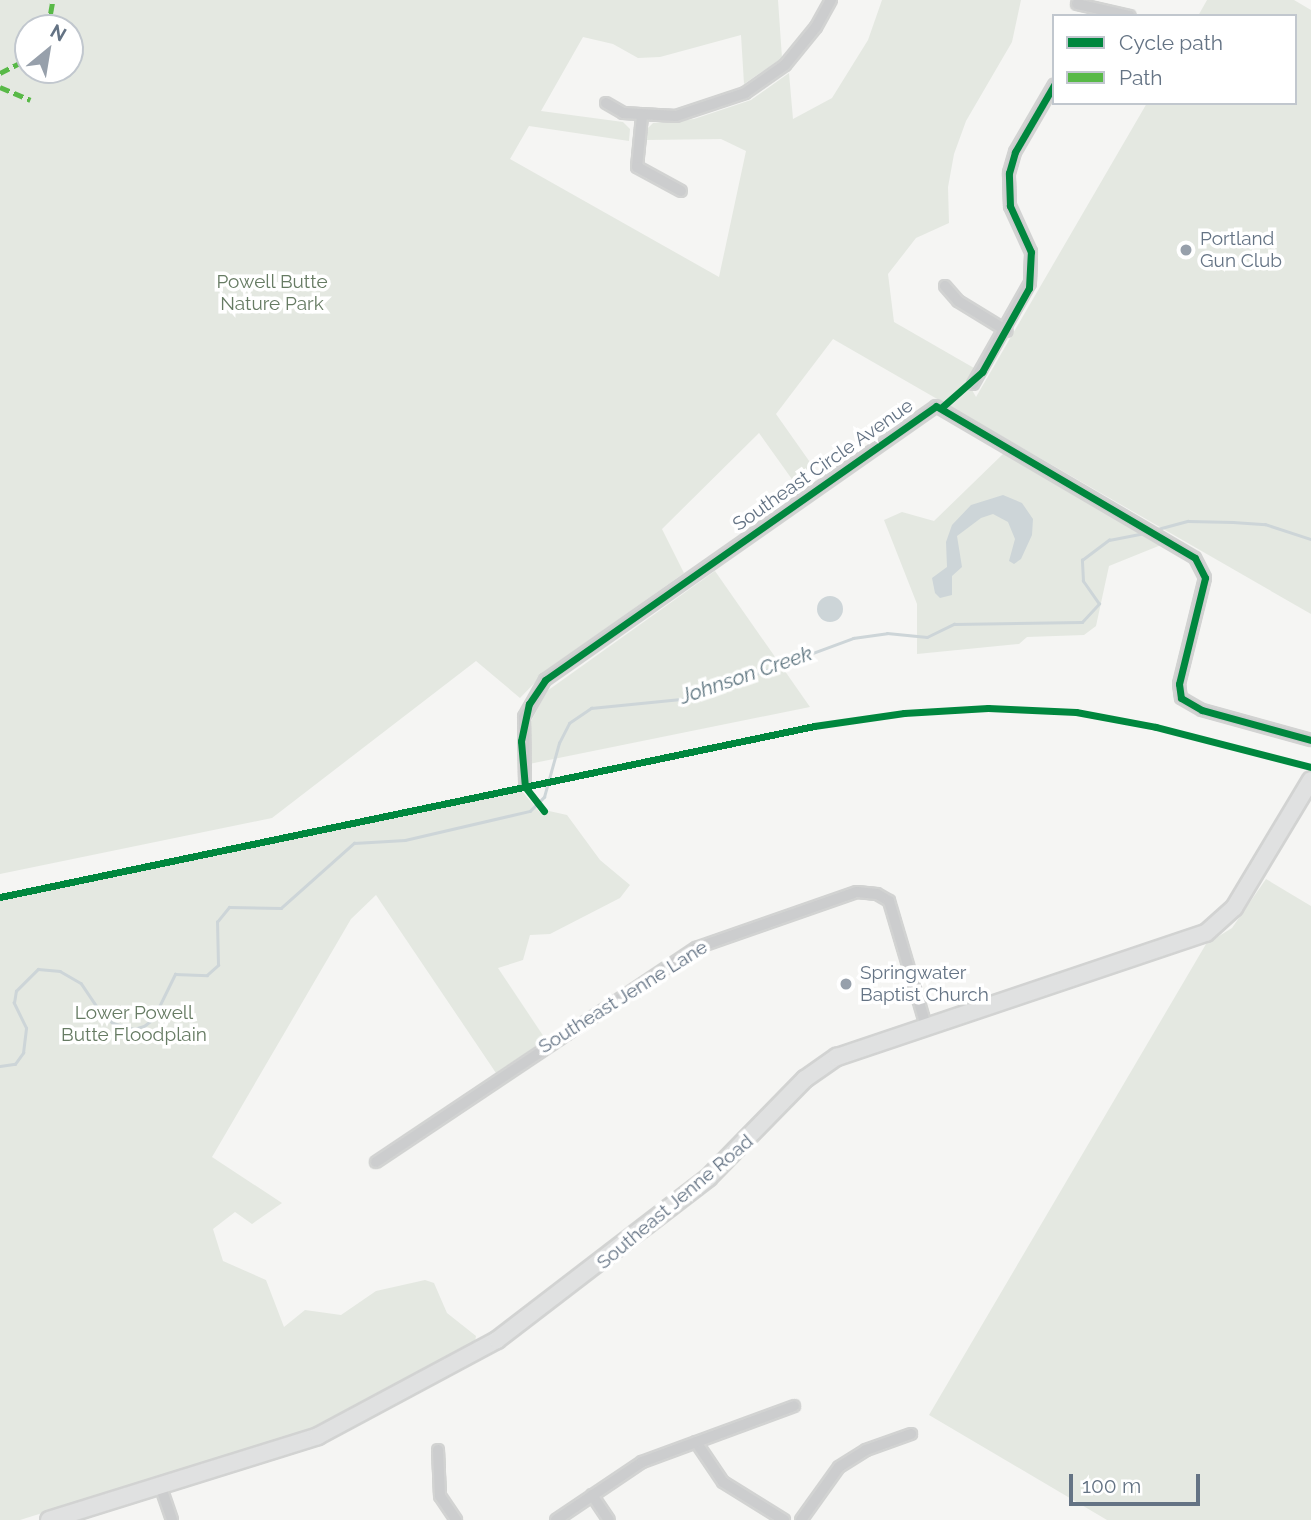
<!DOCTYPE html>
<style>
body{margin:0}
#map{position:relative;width:1311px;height:1520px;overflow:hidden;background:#f5f5f3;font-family:Raleway,sans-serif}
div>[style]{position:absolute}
.green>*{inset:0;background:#e4e8e1}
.water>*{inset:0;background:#cdd5d8}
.round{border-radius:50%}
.stream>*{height:2.5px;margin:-1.25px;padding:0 1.25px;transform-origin:1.25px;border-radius:1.25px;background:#cdd5d8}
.roads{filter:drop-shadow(2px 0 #d2d3d2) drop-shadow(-2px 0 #d2d3d2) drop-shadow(0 2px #d2d3d2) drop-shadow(0 -2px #d2d3d2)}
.minor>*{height:10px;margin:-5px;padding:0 5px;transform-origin:5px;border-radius:5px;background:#cccdce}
.primary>*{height:16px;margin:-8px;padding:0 8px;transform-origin:8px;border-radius:8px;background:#e0e1e1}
.quiet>*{height:5px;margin-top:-2.5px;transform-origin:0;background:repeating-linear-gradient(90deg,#58b947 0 10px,transparent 0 15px)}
.cycleway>*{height:7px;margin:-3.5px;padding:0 3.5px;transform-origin:3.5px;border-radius:3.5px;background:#00873e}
.dots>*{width:19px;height:19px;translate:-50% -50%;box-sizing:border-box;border:4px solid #fff;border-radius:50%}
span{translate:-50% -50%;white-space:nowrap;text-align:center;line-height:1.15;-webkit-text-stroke:7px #fff;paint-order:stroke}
.poi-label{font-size:19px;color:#647384}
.left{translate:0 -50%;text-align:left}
.park-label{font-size:19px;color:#667b63}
.street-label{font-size:19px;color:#647384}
.water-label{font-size:21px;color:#5f7681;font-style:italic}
.legend{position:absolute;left:1052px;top:14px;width:245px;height:91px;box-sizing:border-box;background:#fff;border:2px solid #c1c7ce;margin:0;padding:9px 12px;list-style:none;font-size:21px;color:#647384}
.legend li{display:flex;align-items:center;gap:14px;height:35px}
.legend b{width:35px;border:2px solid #c1c7ce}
.north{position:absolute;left:14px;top:14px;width:70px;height:70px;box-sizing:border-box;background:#fff;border:2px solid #c1c7ce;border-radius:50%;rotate:30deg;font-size:19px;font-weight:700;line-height:28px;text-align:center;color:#647384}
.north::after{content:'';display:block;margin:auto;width:24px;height:32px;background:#97a0ab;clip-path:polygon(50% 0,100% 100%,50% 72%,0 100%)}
.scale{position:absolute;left:1069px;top:1474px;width:131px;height:32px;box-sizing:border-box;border:4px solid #647384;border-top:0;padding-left:9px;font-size:21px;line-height:24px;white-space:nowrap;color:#647384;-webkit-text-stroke:5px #fff;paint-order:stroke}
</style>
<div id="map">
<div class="green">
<i style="clip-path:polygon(evenodd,0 0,778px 0,782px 58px,744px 84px,741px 35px,660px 57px,638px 58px,613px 44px,583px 37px,541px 111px,623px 122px,630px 129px,629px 141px,529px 126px,510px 159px,719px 277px,746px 151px,721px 139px,645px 140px,646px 130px,653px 123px,694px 119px,751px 100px,789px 73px,793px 119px,832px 98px,868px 40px,882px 0,1021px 0,1012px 42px,966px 121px,954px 154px,948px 187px,949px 223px,916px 238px,888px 274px,894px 322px,974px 368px,967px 381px,976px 397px,1147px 103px,1295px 103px,1295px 16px,1198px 16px,1207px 0,1294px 0,1311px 10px,1311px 614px,833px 339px,776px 414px,819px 475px,799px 489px,759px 433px,662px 529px,684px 573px,548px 669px,520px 698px,476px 661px,272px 818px,0 874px,0 0,28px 28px,70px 28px,70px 70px,28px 70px,28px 28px)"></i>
<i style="clip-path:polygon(1004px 453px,1161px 545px,1109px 566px,1096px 626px,1084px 635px,1027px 637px,1019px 644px,917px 654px,917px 604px,884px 520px,902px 512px,934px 521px)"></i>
<i style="clip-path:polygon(715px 571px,810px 707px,529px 764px,529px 725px,547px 691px)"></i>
<i style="clip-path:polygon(521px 790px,543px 816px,549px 811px,567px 815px,600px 860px,630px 885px,620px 898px,550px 934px,530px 935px,523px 960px,498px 968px,546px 1040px,496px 1073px,376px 895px,351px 919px,212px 1157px,282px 1203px,252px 1224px,235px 1212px,213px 1229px,223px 1261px,266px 1280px,284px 1327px,305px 1310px,341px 1315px,376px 1291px,425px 1280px,434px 1283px,447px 1313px,476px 1336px,475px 1342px,321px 1426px,20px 1520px,0 1520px,0 899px)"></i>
<i style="clip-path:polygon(1266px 879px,1311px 906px,1311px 1520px,1107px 1520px,929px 1415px,1206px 944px,1232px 928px)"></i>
</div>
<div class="water">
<i style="clip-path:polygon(1003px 495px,1022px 503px,1033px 519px,1032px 535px,1021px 559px,1014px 564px,1009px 561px,1015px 539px,1008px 522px,993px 514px,981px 518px,957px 536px,962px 567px,952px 576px,952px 595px,940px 598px,935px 593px,932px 578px,947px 567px,946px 542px,952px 525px,971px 505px)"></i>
<i class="round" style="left:817px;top:596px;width:26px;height:26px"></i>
</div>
<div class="stream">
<i style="left:1154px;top:530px;width:35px;rotate:-15deg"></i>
<i style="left:1188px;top:521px;width:45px;rotate:1.3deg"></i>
<i style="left:1233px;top:522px;width:32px;rotate:4deg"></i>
<i style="left:1265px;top:524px;width:48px;rotate:18.1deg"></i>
<i style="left:0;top:1066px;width:15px;rotate:-8deg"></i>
<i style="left:15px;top:1064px;width:14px;rotate:-54deg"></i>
<i style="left:23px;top:1053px;width:25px;rotate:-83deg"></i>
<i style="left:26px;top:1028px;width:28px;rotate:-116deg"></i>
<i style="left:14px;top:1003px;width:12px;rotate:-81deg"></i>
<i style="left:16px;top:991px;width:31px;rotate:-45deg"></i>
<i style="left:38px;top:969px;width:22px;rotate:5deg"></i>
<i style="left:60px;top:971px;width:24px;rotate:30deg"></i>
<i style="left:81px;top:983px;width:36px;rotate:56deg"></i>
<i style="left:101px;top:1013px;width:16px;rotate:40deg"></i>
<i style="left:113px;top:1023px;width:22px;rotate:16deg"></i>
<i style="left:134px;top:1029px;width:10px;rotate:-17deg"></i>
<i style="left:144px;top:1026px;width:11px;rotate:-38deg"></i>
<i style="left:153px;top:1019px;width:50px;rotate:-63.9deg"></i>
<i style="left:175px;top:974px;width:32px;rotate:2deg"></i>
<i style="left:207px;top:975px;width:15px;rotate:-42deg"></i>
<i style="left:218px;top:965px;width:43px;rotate:-91.3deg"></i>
<i style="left:217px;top:922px;width:19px;rotate:-51deg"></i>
<i style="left:229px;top:907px;width:52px;rotate:1.1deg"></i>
<i style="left:281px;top:908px;width:98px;rotate:-41.7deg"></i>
<i style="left:354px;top:843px;width:51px;rotate:-3.4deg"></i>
<i style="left:405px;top:840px;width:128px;rotate:-13.1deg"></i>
<i style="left:530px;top:811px;width:20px;rotate:-45deg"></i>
<i style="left:544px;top:797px;width:56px;rotate:-74.5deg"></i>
<i style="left:559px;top:743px;width:22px;rotate:-63deg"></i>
<i style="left:569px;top:723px;width:27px;rotate:-34deg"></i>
<i style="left:591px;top:708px;width:100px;rotate:-5.7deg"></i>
<i style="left:691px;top:698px;width:173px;rotate:-20.3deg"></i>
<i style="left:853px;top:638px;width:34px;rotate:-8deg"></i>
<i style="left:887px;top:633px;width:40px;rotate:5.7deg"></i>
<i style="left:927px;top:637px;width:30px;rotate:-26deg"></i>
<i style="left:954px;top:624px;width:128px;rotate:-0.9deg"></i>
<i style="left:1082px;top:622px;width:25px;rotate:-47deg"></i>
<i style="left:1099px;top:604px;width:28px;rotate:-125deg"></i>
<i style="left:1083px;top:581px;width:21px;rotate:-93deg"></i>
<i style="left:1082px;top:560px;width:34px;rotate:-37deg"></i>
<i style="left:1109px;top:540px;width:36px;rotate:-11deg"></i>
</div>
<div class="roads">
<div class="minor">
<i style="left:1077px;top:4px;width:54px;rotate:12.8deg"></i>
<i style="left:606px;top:103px;width:20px;rotate:30deg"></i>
<i style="left:623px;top:113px;width:53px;rotate:3.2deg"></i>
<i style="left:676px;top:116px;width:73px;rotate:-18.4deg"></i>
<i style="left:745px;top:93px;width:49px;rotate:-35deg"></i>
<i style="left:785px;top:65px;width:49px;rotate:-50.8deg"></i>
<i style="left:816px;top:27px;width:31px;rotate:-61deg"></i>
<i style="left:642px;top:116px;width:51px;rotate:95.6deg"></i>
<i style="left:637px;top:167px;width:50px;rotate:28.6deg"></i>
<i style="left:945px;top:286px;width:20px;rotate:49deg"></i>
<i style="left:958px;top:301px;width:57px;rotate:31.5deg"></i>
<i style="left:973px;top:384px;width:116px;rotate:-60.6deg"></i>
<i style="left:1030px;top:283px;width:31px;rotate:-88deg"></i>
<i style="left:1031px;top:252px;width:51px;rotate:-114.5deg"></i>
<i style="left:1010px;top:206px;width:33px;rotate:-92deg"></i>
<i style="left:1009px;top:173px;width:22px;rotate:-74deg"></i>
<i style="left:1015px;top:152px;width:78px;rotate:-59.8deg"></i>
<i style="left:525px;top:782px;width:65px;rotate:-90.9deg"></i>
<i style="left:524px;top:717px;width:43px;rotate:-60.4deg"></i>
<i style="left:545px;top:680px;width:477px;rotate:-35deg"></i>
<i style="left:936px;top:406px;width:300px;rotate:30.4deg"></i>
<i style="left:1195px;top:558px;width:22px;rotate:63deg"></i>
<i style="left:1205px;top:578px;width:109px;rotate:103.8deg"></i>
<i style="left:1179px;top:684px;width:14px;rotate:82deg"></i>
<i style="left:1181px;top:698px;width:24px;rotate:30deg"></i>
<i style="left:1202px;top:710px;width:113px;rotate:15.4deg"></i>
<i style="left:376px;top:1162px;width:385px;rotate:-33.8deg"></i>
<i style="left:696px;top:948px;width:170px;rotate:-19.2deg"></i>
<i style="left:857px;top:892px;width:20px;rotate:6deg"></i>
<i style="left:877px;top:894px;width:14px;rotate:30deg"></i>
<i style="left:889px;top:901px;width:130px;rotate:73.5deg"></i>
<i style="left:696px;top:1442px;width:48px;rotate:56deg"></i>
<i style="left:723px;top:1482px;width:72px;rotate:31.9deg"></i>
<i style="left:438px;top:1450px;width:46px;rotate:87.5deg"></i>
<i style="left:440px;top:1496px;width:29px;rotate:56deg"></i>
<i style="left:160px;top:1485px;width:37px;rotate:71deg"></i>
<i style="left:592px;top:1495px;width:30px;rotate:56deg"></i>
<i style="left:556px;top:1520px;width:104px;rotate:-34deg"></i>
<i style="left:642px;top:1462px;width:162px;rotate:-20.2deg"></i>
<i style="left:801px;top:1520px;width:65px;rotate:-54.4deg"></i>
<i style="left:839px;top:1467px;width:32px;rotate:-32deg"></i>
<i style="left:866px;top:1450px;width:48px;rotate:-19.6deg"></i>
</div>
<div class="primary">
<i style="left:49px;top:1520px;width:282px;rotate:-17.3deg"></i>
<i style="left:318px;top:1436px;width:203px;rotate:-28.2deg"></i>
<i style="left:497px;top:1340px;width:266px;rotate:-37.5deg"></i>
<i style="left:708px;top:1178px;width:139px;rotate:-45.6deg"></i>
<i style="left:805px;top:1079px;width:39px;rotate:-35deg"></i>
<i style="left:837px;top:1057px;width:389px;rotate:-18.6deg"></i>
<i style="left:1206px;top:933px;width:38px;rotate:-42deg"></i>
<i style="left:1234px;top:908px;width:149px;rotate:-59deg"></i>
</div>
</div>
<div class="quiet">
<i style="left:48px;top:28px;width:28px;rotate:-80deg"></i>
<i style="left:0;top:73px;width:31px;rotate:-27deg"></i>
<i style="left:0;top:87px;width:33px;rotate:23deg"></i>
</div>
<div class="cycleway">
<i style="left:941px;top:408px;width:55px;rotate:-41.3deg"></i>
<i style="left:982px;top:372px;width:96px;rotate:-60.8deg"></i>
<i style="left:1029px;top:288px;width:36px;rotate:-87deg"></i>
<i style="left:1031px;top:252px;width:51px;rotate:-114.5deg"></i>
<i style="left:1010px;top:206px;width:33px;rotate:-92deg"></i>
<i style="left:1009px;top:173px;width:22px;rotate:-74deg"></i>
<i style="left:1015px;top:152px;width:78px;rotate:-59.8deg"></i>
<i style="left:544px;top:811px;width:31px;rotate:-128deg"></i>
<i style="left:525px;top:787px;width:46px;rotate:-95deg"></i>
<i style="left:521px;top:741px;width:38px;rotate:-78deg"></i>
<i style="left:529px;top:704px;width:29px;rotate:-56deg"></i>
<i style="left:545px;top:680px;width:477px;rotate:-35deg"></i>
<i style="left:936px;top:406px;width:300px;rotate:30.4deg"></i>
<i style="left:1195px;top:558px;width:22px;rotate:63deg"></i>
<i style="left:1205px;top:578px;width:109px;rotate:103.8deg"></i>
<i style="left:1179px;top:684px;width:14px;rotate:82deg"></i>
<i style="left:1181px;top:698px;width:24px;rotate:30deg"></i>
<i style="left:1202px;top:710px;width:113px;rotate:15.4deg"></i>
<i style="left:0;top:897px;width:832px;rotate:-11.86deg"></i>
<i style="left:814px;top:726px;width:91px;rotate:-8.2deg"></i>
<i style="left:904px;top:713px;width:84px;rotate:-3.4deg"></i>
<i style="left:988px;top:708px;width:88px;rotate:2.6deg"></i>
<i style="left:1076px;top:712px;width:81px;rotate:10.6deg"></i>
<i style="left:1156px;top:727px;width:160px;rotate:14.5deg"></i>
</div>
<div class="dots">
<i style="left:1186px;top:250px;background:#97a0ab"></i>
<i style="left:846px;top:984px;background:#97a0ab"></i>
</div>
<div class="poi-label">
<span class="left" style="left:1200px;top:250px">Portland<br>Gun Club</span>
<span class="left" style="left:860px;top:984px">Springwater<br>Baptist Church</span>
</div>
<div class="park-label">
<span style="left:272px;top:293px">Powell Butte<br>Nature Park</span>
<span style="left:134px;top:1024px">Lower Powell<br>Butte Floodplain</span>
</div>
<div class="street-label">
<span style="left:823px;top:465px;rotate:-35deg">Southeast Circle Avenue</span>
<span style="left:623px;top:997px;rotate:-32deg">Southeast Jenne Lane</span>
<span style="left:675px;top:1202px;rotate:-40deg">Southeast Jenne Road</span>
</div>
<div class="water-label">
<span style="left:746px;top:675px;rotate:-19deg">Johnson Creek</span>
</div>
<ul class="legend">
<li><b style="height:9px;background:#00873e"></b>Cycle path</li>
<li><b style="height:9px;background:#58b947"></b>Path</li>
</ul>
<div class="north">N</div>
<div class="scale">100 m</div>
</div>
